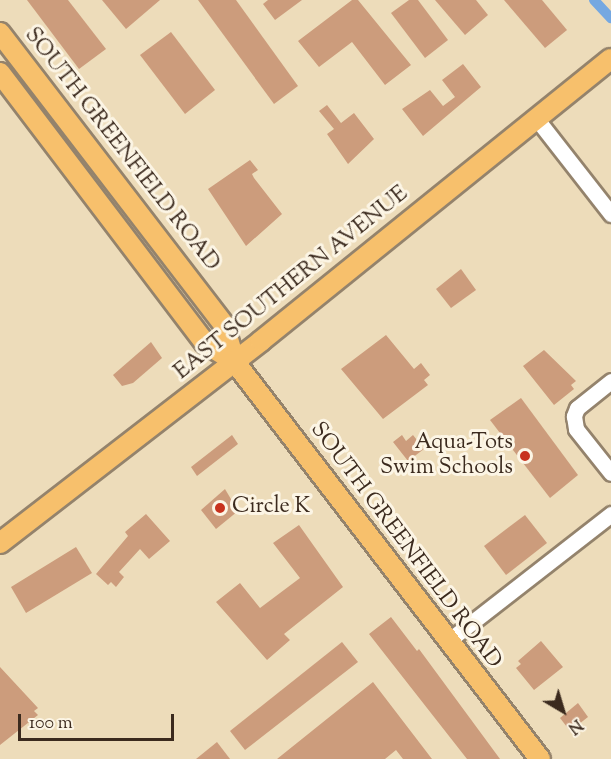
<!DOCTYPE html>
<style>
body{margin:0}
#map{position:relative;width:611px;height:759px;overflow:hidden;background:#eddcba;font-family:"Sorts Mill Goudy",serif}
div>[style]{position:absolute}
.canal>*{height:10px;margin:-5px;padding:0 5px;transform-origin:5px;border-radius:5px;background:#75a8e1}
.building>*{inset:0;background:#cc9c7c}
.roads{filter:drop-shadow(2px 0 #94836c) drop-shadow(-2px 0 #94836c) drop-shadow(0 2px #94836c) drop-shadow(0 -2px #94836c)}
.minor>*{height:15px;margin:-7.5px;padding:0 7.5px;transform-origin:7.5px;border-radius:7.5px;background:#fff}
.major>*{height:20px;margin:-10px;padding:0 10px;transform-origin:10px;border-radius:10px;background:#f7c06c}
.dots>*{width:16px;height:16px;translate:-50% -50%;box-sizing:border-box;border:3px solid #fcf5e5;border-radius:50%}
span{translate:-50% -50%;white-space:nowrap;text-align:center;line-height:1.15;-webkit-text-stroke:6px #fcf5e5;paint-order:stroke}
.street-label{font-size:22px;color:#3b2a1e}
.poi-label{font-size:22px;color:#3b2a1e}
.right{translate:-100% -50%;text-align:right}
.left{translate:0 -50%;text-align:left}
.north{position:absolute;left:533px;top:681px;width:60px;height:60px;-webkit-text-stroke:4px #fcf5e5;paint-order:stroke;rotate:142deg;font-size:16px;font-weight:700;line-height:24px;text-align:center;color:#3b2a1e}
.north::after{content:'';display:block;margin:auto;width:21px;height:27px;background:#3b2a1e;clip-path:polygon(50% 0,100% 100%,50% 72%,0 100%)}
.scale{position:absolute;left:18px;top:714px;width:156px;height:27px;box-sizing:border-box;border:3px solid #3b2a1e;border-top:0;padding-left:8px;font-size:18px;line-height:21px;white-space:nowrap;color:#3b2a1e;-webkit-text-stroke:4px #fcf5e5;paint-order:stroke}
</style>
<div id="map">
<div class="canal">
<i style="left:594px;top:0;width:25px;rotate:47deg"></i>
</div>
<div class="building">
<i style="clip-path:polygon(27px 0,68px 0,106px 49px,79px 69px)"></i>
<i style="clip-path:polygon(102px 0,160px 0,126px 29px)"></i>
<i style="clip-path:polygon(198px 0,236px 0,298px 86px,274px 104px)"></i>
<i style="clip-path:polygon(268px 0,302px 0,275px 20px,263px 4px)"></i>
<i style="clip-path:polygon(352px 0,358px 0,411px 65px,385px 85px,352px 42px,319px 67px,298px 41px)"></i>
<i style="clip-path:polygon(409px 0,418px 0,448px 40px,425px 58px,391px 13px)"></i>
<i style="clip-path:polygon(435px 0,476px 0,488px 15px,465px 35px)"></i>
<i style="clip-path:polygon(504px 0,542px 0,567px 30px,545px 48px)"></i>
<i style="clip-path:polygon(171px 32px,215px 90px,185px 114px,140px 55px)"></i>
<i style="clip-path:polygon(463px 64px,481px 87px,423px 136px,402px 109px,430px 90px,443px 106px,455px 97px,442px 80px)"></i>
<i style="clip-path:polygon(327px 105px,341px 123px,354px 113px,374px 139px,348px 164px,327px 134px,334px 129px,319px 111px)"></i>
<i style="clip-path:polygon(250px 160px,258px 170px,252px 174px,254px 178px,282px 214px,246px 246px,208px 189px)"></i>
<i style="clip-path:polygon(461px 269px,476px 290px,451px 308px,436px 289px)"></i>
<i style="clip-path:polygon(386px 335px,414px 369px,421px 363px,430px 375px,424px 380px,428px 385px,383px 419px,341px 369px)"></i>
<i style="clip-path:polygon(151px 342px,162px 358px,133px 383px,122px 386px,113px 375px)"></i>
<i style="clip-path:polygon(544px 350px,576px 381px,571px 385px,574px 389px,554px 405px,523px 366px)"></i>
<i style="clip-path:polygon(521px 398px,578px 475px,550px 498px,490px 420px)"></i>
<i style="clip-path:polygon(232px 435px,238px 444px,197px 476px,191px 467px)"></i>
<i style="clip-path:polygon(402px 435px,406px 441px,413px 435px,424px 449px,408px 461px,393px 442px)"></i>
<i style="clip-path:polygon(225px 489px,238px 511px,216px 529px,201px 510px)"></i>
<i style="clip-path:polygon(146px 514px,170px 541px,149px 559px,140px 549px,119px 572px,124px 577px,116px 587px,111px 582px,108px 585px,96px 574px,128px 536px,125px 532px)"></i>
<i style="clip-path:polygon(525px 515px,547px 543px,506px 575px,484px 546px)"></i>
<i style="clip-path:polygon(299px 525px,343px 587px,284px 634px,290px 640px,267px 660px,216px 602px,240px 583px,260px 608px,300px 578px,273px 543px)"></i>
<i style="clip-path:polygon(76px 547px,92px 573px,26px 613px,11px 587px)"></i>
<i style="clip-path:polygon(391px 617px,417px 651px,419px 649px,500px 759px,467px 759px,387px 657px,369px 634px)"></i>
<i style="clip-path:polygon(541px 641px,563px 667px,534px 690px,516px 668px,521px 664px,518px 661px)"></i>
<i style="clip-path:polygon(342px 642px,358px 662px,245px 750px,230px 731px)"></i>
<i style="clip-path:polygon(0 667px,38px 708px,34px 711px,38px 715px,0 745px)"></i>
<i style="clip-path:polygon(373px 682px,432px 759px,403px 759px,396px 750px,385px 759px,277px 759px)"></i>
<i style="clip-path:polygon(578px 703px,588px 717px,570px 731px,560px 718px)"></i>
<i style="clip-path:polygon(217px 742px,230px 759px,196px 759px)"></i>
</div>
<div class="roads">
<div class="minor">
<i style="left:536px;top:118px;width:122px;rotate:52deg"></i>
<i style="left:611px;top:381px;width:43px;rotate:141.5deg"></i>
<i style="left:577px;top:408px;width:9px;rotate:111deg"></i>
<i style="left:574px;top:416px;width:13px;rotate:81deg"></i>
<i style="left:576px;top:429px;width:56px;rotate:51.5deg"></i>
<i style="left:448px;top:641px;width:207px;rotate:-37.9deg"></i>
</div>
<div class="major">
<i style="left:0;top:33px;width:368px;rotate:52.5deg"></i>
<i style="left:224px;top:325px;width:37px;rotate:74deg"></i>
<i style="left:234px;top:361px;width:502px;rotate:52.45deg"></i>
<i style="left:0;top:73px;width:339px;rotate:52.8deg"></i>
<i style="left:205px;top:343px;width:34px;rotate:32deg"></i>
<i style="left:0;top:543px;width:330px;rotate:-37.7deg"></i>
<i style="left:261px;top:341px;width:449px;rotate:-38.9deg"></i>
</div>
</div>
<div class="dots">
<i style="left:525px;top:456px;background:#c8321e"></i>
<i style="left:220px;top:508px;background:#c8321e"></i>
</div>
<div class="street-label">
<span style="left:121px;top:150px;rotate:52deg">SOUTH GREENFIELD ROAD</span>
<span style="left:292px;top:284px;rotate:-39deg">EAST SOUTHERN AVENUE</span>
<span style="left:405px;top:546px;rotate:53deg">SOUTH GREENFIELD ROAD</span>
</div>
<div class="poi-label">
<span class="right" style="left:513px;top:456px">Aqua-Tots<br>Swim Schools</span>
<span class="left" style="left:232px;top:508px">Circle K</span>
</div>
<div class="north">N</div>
<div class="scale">100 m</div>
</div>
